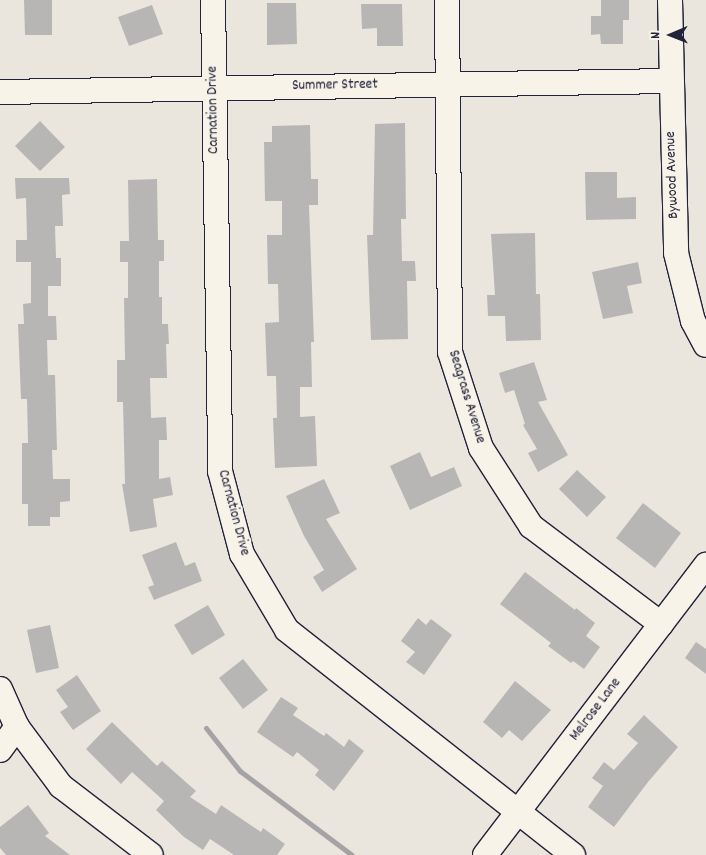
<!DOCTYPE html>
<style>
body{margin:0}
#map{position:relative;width:706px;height:855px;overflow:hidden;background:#eae6de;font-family:Dekko,sans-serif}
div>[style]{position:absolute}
.stream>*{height:5px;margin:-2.5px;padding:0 2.5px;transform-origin:2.5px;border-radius:2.5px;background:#a6a3a6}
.building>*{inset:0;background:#b8b6b5}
.roads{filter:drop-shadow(1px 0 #22223b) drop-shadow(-1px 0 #22223b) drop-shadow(0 1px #22223b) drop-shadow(0 -1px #22223b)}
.minor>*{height:24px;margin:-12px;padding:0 12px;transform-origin:12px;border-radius:12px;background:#f7f3e8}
span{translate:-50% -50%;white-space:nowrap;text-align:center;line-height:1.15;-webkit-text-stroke:4.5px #f7f3e8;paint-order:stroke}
.street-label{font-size:15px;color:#22223b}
.north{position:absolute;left:646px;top:10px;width:50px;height:50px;-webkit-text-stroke:4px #f7f3e8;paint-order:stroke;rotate:269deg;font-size:14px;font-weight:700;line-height:20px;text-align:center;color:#22223b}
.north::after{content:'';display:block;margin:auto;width:18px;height:22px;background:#22223b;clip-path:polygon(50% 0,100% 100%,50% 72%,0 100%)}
</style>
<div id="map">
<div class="stream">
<i style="left:206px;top:728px;width:55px;rotate:51.7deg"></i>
<i style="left:240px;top:771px;width:140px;rotate:36.9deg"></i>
</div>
<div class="building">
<i style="clip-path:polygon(24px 0,52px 0,52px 35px,25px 35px)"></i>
<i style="clip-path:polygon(601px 0,629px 0,629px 20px,623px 20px,623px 44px,601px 44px,600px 34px,591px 35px,591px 16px,601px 16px)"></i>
<i style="clip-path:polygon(267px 3px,296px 3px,297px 44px,267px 45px)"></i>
<i style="clip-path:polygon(361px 4px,402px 4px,403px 46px,377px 46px,377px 28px,362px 29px)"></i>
<i style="clip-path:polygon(152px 5px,163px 34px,129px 46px,118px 17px)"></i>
<i style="clip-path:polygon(40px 121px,65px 147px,40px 171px,15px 146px)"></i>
<i style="clip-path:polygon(405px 123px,406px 219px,401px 219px,402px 261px,415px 261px,416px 281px,407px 281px,408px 339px,371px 340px,367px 235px,373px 235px,375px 124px)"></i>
<i style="clip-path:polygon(310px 125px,311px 179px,318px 179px,318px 205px,309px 205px,314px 342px,311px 342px,312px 387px,300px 387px,300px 417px,315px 416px,317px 466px,275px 468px,273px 418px,277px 418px,276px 376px,267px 376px,265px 323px,279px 322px,278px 284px,268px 284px,267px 235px,282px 235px,282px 201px,265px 201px,264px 142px,272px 142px,272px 126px)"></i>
<i style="clip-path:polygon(585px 172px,617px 172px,617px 198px,636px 197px,636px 219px,586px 220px)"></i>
<i style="clip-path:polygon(15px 178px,69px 178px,70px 194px,62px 195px,63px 226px,55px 226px,56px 258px,61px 258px,61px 286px,48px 286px,48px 316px,56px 316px,57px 340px,47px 340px,48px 375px,55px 375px,57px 450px,52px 450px,53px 479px,70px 479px,70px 501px,60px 502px,60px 517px,50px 517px,50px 526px,28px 526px,28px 504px,22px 504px,22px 443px,28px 443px,27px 399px,21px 399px,18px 324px,24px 324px,23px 304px,31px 303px,31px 262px,16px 262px,16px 240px,27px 240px,26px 198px,16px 199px)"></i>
<i style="clip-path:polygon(157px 179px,158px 240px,164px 240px,164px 261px,159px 261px,159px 297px,162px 297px,162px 324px,168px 324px,169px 344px,166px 344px,167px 378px,150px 378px,151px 418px,166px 417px,167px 440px,159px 440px,159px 479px,170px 477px,173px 495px,153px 499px,157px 527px,130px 532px,122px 484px,125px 484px,123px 402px,117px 402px,117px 360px,125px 360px,124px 298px,128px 298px,128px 262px,120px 262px,120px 241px,129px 241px,128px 180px)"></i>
<i style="clip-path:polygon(535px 233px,536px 294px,540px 294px,541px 340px,506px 341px,505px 316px,488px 316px,487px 295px,495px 295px,491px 234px)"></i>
<i style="clip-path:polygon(638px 262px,642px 283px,627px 286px,633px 313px,603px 319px,592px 272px)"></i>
<i style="clip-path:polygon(534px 362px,547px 400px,538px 402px,568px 455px,538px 472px,528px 453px,537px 449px,523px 425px,525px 424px,514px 390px,505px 393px,499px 373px)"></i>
<i style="clip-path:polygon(420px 452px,431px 477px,454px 467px,462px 486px,410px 510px,390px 466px)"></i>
<i style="clip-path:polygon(577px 470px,606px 497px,587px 517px,559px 489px)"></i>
<i style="clip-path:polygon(324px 479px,340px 513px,326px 519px,357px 569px,322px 592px,313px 577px,324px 570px,304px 536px,286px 496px)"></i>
<i style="clip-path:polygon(643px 503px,681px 533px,655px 568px,616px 538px)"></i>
<i style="clip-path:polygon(176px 542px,185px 566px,195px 562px,202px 581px,154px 600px,148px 587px,154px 585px,142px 555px)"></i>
<i style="clip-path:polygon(525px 572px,575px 610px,576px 608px,595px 623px,586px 636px,600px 647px,584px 669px,573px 661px,571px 663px,548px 646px,551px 643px,500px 604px)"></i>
<i style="clip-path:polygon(208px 605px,225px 635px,192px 655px,174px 625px)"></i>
<i style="clip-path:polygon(418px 618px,426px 625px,431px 619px,452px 635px,424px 675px,406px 662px,415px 652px,401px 641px)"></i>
<i style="clip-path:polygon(50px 625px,59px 668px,36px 673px,27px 630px)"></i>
<i style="clip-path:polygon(696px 642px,706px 649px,706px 674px,685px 658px)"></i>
<i style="clip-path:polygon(243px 659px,268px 690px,243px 709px,219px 678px)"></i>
<i style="clip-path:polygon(77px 675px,101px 711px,73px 730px,60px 712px,68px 707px,56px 690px)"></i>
<i style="clip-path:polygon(515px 681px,551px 710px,522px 741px,509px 730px,502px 738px,483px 722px)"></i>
<i style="clip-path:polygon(281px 697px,298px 708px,293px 715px,324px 736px,326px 733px,344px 747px,349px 739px,364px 751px,334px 791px,315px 775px,319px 770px,297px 752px,293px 757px,257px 732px)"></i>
<i style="clip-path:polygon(644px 715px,678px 747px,648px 782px,614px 827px,588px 807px,603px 786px,592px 778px,604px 762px,614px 770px,638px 743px,627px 734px)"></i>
<i style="clip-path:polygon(112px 722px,157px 766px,162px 761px,196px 791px,190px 797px,216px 814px,221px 805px,261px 832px,263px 828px,285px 844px,277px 855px,234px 855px,210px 839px,203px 850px,184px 837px,156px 810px,164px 801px,132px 772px,121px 784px,86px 749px)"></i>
<i style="clip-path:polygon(28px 805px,49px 833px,45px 836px,70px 855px,6px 855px,0 848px,0 827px)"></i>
</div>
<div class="roads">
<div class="minor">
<i style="left:213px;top:0;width:471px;rotate:89.1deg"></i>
<i style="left:220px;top:471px;width:86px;rotate:75.2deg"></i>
<i style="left:242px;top:554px;width:88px;rotate:59.4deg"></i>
<i style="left:287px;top:630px;width:364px;rotate:38.2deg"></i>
<i style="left:447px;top:0;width:352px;rotate:89.5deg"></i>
<i style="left:450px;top:352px;width:101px;rotate:72.1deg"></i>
<i style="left:481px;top:448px;width:93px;rotate:57.3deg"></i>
<i style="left:531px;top:526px;width:163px;rotate:37deg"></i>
<i style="left:670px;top:0;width:253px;rotate:88.6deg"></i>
<i style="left:676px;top:253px;width:70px;rotate:76deg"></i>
<i style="left:693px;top:321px;width:27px;rotate:62deg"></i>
<i style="left:0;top:92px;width:670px;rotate:-0.94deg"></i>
<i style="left:0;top:689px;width:42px;rotate:65.9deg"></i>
<i style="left:17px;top:727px;width:74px;rotate:53.3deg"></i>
<i style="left:61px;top:786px;width:113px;rotate:37.5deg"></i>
<i style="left:0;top:750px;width:29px;rotate:-54deg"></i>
<i style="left:485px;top:855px;width:365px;rotate:-52.7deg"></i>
</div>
</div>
<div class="street-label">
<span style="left:335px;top:86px;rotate:-1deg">Summer Street</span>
<span style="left:214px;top:110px;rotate:-91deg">Carnation Drive</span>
<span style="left:673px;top:175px;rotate:-92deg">Bywood Avenue</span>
<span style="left:466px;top:397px;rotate:73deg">Seagrass Avenue</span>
<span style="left:233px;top:513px;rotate:75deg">Carnation Drive</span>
<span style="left:596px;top:710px;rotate:-53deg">Melrose Lane</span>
</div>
<div class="north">N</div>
</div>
